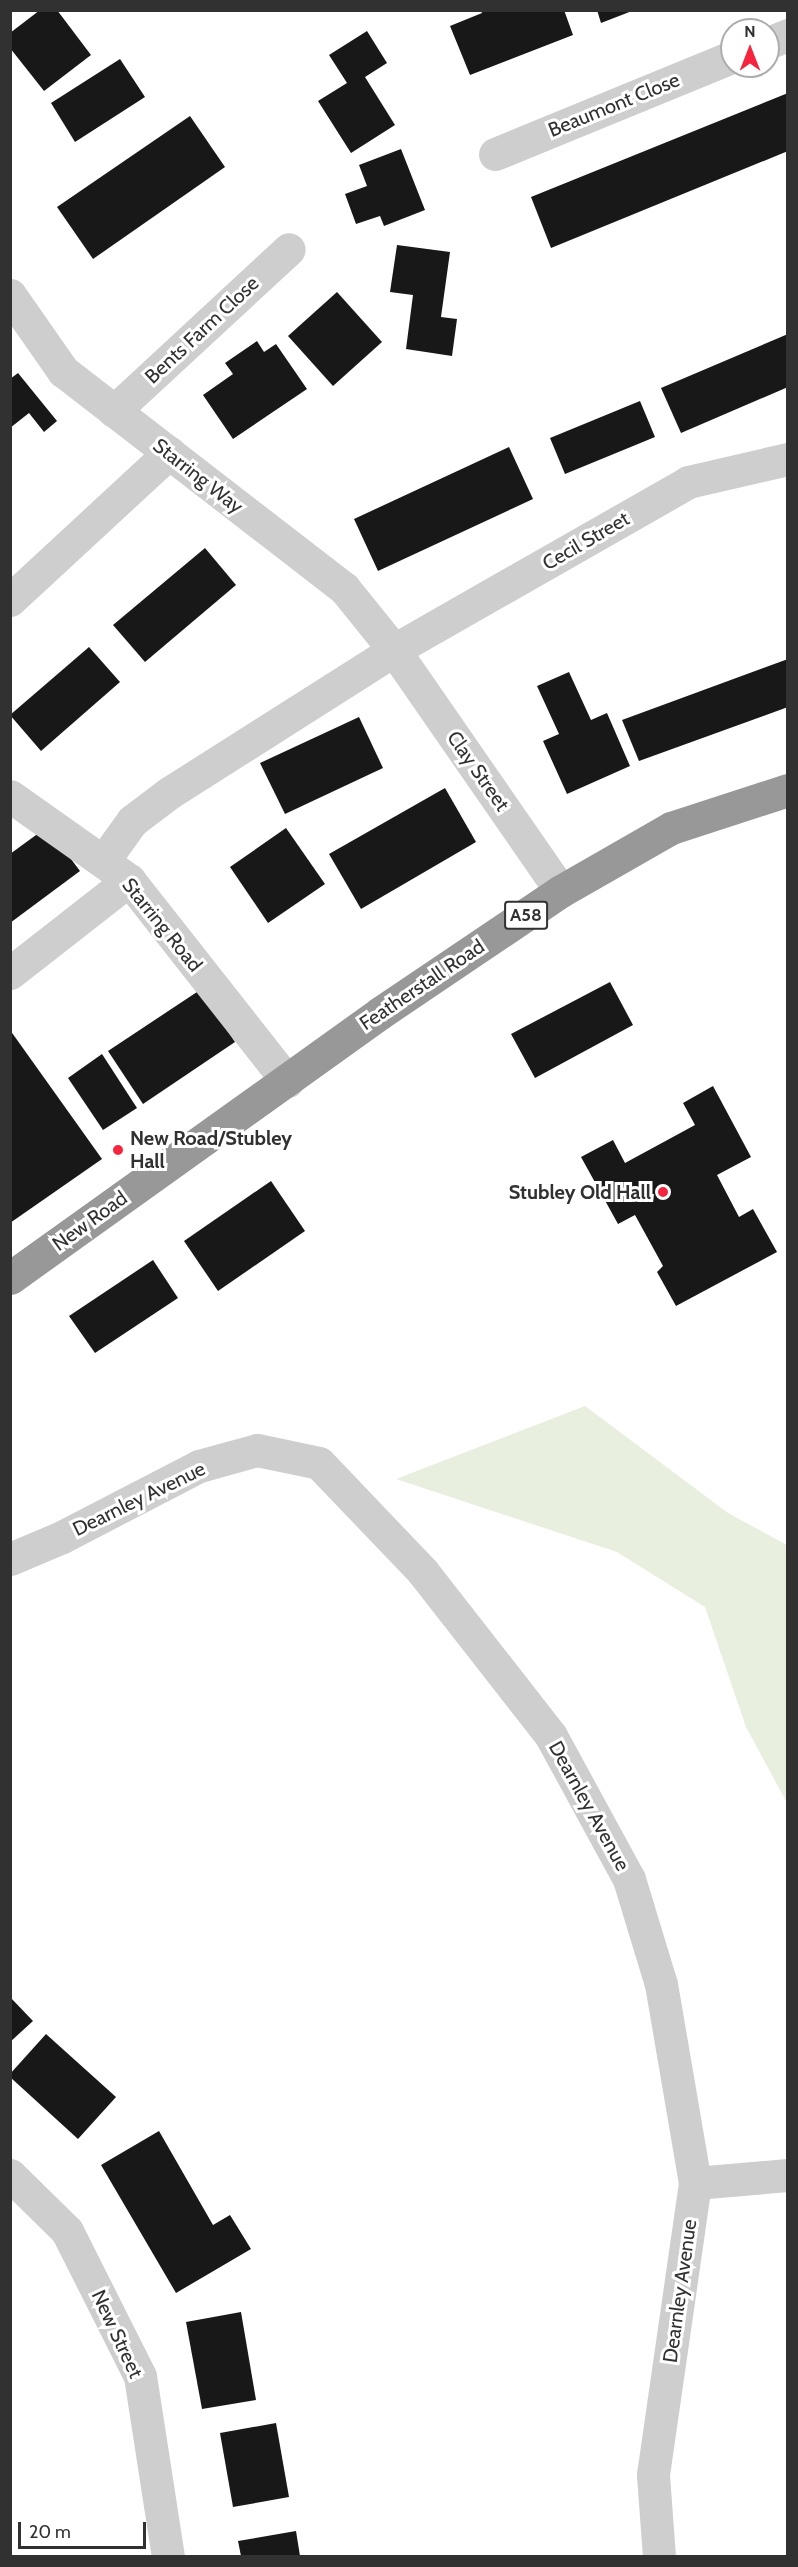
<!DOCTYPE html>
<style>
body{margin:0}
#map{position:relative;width:798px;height:2567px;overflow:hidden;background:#fff;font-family:Cabin,sans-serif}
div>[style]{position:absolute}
.green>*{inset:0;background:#e8efde}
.building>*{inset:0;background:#181818}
.minor>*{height:33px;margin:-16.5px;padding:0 16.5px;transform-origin:16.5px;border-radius:16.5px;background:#cecece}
.highway>*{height:33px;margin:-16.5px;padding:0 16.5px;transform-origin:16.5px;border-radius:16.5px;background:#989898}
.dots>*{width:16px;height:16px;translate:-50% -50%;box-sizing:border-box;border:3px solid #fff;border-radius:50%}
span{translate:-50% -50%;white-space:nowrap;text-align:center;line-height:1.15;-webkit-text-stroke:6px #fff;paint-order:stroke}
.shield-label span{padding:2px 4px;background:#fff;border:2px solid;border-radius:4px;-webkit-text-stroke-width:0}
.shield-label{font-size:18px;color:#313131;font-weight:700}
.street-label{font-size:20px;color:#313131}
.poi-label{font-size:20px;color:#313131;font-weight:700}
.left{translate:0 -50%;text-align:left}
.right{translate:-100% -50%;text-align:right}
.frame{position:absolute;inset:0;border:12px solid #313131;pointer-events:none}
.north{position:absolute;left:720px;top:18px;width:60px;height:60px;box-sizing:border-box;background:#fff;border:2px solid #adadad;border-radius:50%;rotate:0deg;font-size:16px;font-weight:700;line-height:24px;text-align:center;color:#313131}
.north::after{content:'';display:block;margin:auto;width:21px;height:27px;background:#f6253f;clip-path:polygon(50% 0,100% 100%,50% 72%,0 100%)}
.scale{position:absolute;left:18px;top:2522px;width:128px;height:27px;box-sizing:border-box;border:3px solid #313131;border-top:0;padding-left:8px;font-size:18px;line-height:21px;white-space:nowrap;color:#313131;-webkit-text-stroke:4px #fff;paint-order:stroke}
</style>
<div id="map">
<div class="green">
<i style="clip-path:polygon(585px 1406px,728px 1513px,787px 1545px,787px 1803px,746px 1727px,705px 1607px,617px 1552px,396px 1479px)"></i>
</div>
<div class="building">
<i style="clip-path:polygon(40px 10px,57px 10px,91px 55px,44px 91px,10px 48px,10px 33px)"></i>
<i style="clip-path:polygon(481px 10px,564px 10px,573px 35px,470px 75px,450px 26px,482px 13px)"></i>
<i style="clip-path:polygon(597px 10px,632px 10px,632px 11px,601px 23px)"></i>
<i style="clip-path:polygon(367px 31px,387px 63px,365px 77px,395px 125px,351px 153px,318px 101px,347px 83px,329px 55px)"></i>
<i style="clip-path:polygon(120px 59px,145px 97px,75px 142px,51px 103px)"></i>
<i style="clip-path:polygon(788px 93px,788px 151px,551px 248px,531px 197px)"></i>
<i style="clip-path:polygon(190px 116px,225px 167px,93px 259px,57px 207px)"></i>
<i style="clip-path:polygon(401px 149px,425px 210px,384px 226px,380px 216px,356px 224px,345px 194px,367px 186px,359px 165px)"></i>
<i style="clip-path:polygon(397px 245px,450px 252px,441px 317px,457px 319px,452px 356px,406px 349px,413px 295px,390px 292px)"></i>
<i style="clip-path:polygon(337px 292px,382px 342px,333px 386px,288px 336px)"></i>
<i style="clip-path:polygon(788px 334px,788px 387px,681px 433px,661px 388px)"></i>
<i style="clip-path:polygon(257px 341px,264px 352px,276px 344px,307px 389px,233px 439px,203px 395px,233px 374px,225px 363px)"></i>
<i style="clip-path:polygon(18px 373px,57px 421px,44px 432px,29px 413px,10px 428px,10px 379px)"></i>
<i style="clip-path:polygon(640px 401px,655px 437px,565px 474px,550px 438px)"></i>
<i style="clip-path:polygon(509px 447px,533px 499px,378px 571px,354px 519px)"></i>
<i style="clip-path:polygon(205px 548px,236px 585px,145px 662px,113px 625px)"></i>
<i style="clip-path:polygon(89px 647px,120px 682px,41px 751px,10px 715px)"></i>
<i style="clip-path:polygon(788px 659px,788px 707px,639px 761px,622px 720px)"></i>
<i style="clip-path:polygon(569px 672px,591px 720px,607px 713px,630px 766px,567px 794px,543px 741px,559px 734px,537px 686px)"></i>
<i style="clip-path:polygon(359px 717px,383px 768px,285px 814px,260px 763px)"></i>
<i style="clip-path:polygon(445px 788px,476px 842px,361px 909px,329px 854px)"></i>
<i style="clip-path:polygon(47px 827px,80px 871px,10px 923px,10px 854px)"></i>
<i style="clip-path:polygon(286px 828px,325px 884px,268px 923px,230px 867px)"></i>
<i style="clip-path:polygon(610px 982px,633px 1025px,535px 1078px,511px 1034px)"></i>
<i style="clip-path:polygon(200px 990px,235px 1042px,143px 1104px,108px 1051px)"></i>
<i style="clip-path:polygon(10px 1030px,102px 1159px,10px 1223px)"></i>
<i style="clip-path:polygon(102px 1054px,137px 1108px,103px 1130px,68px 1078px)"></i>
<i style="clip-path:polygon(713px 1086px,751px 1157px,717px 1175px,739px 1217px,753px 1209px,777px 1252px,676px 1306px,657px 1272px,663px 1266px,635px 1215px,618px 1224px,581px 1157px,613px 1140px,625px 1163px,695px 1125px,683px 1103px)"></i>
<i style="clip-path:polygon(271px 1181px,305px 1231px,218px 1291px,184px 1241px)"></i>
<i style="clip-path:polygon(153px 1260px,178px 1298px,95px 1353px,69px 1316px)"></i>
<i style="clip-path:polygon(10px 1997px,33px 2021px,10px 2042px)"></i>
<i style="clip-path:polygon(46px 2034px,116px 2097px,78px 2139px,10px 2077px,10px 2074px)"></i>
<i style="clip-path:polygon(159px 2131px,213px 2225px,230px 2215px,251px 2249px,176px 2293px,101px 2165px)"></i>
<i style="clip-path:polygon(241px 2312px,256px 2400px,202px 2409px,186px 2322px)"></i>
<i style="clip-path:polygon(276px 2423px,289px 2497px,233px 2507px,220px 2433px)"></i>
<i style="clip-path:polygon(296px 2531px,300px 2556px,241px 2556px,238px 2541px)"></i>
</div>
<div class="minor">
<i style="left:768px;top:43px;width:22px;rotate:-22deg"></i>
<i style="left:495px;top:154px;width:256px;rotate:-22.3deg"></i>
<i style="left:10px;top:295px;width:93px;rotate:55.1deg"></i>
<i style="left:63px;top:371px;width:355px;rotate:37.7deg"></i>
<i style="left:344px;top:588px;width:80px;rotate:51.1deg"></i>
<i style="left:394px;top:650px;width:293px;rotate:55.3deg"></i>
<i style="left:114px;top:411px;width:238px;rotate:-42.8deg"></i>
<i style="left:10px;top:600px;width:217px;rotate:-42.8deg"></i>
<i style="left:10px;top:796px;width:146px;rotate:35.2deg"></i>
<i style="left:129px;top:880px;width:256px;rotate:51.8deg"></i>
<i style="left:104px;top:860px;width:48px;rotate:-54.3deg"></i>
<i style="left:132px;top:821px;width:46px;rotate:-37.1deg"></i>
<i style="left:169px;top:793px;width:267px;rotate:-32.4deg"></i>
<i style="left:394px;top:650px;width:339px;rotate:-29.7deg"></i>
<i style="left:688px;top:482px;width:103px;rotate:-13deg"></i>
<i style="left:10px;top:973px;width:151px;rotate:-38deg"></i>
<i style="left:10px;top:1559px;width:56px;rotate:-22.9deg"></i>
<i style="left:62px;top:1537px;width:154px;rotate:-27.4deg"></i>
<i style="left:199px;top:1466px;width:60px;rotate:-15.4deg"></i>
<i style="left:257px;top:1450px;width:63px;rotate:11.8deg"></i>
<i style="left:319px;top:1463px;width:151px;rotate:46.3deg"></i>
<i style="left:423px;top:1572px;width:208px;rotate:52deg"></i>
<i style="left:551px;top:1736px;width:163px;rotate:61.4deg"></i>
<i style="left:629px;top:1879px;width:110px;rotate:73.1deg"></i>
<i style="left:661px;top:1984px;width:202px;rotate:80.3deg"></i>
<i style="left:695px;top:2183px;width:295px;rotate:98.2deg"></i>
<i style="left:653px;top:2475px;width:81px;rotate:85.8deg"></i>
<i style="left:10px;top:2175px;width:80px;rotate:44.5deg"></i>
<i style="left:67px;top:2231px;width:162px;rotate:63.3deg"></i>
<i style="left:140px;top:2376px;width:182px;rotate:81.2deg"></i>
<i style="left:695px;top:2183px;width:93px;rotate:-4.9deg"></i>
</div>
<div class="highway">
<i style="left:10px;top:1278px;width:455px;rotate:-35.6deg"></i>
<i style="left:380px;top:1013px;width:218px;rotate:-34deg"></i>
<i style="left:561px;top:891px;width:127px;rotate:-29.8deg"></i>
<i style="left:671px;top:828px;width:123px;rotate:-18deg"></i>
</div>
<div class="dots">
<i style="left:118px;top:1150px;background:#f6253f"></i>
<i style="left:663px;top:1192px;background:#f6253f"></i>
</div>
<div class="shield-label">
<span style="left:526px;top:915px">A58</span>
</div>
<div class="street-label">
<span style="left:614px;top:105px;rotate:-22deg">Beaumont Close</span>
<span style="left:202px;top:330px;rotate:-43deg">Bents Farm Close</span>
<span style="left:198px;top:476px;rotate:38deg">Starring Way</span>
<span style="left:586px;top:541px;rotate:-30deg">Cecil Street</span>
<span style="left:478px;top:771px;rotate:55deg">Clay Street</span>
<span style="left:162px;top:925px;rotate:51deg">Starring Road</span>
<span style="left:422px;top:985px;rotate:-34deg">Featherstall Road</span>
<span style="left:90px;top:1221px;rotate:-36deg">New Road</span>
<span style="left:139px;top:1499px;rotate:-26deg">Dearnley Avenue</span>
<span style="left:589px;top:1806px;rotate:61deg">Dearnley Avenue</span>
<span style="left:680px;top:2291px;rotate:-82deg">Dearnley Avenue</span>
<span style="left:117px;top:2334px;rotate:65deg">New Street</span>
</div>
<div class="poi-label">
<span class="left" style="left:130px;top:1150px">New Road/Stubley<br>Hall</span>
<span class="right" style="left:651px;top:1192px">Stubley Old Hall</span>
</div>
<div class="frame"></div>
<div class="north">N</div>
<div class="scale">20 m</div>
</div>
